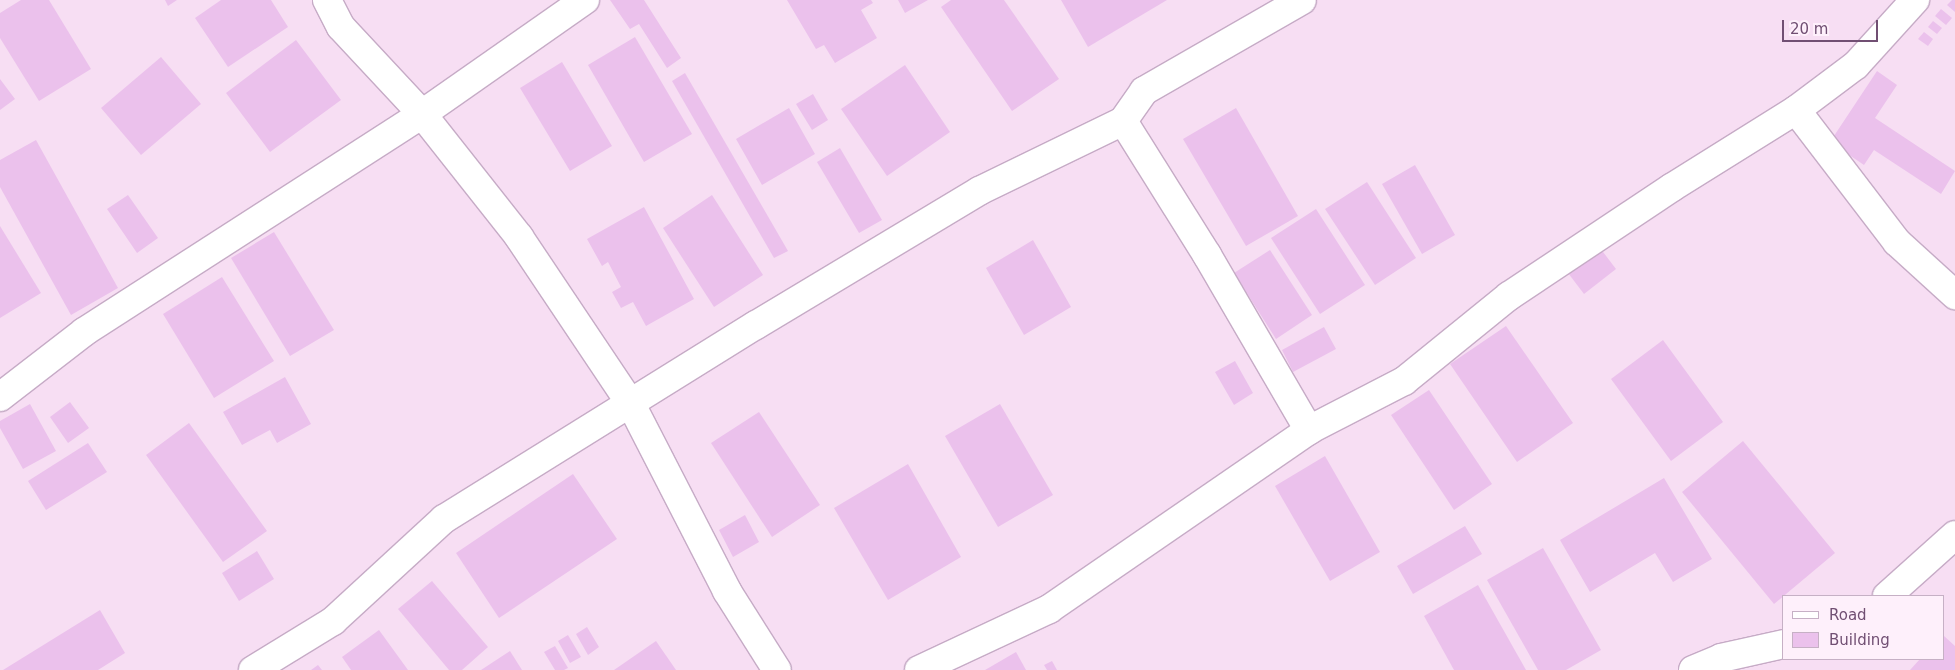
<!DOCTYPE html>
<style>
body{margin:0}
#map{position:relative;width:1955px;height:670px;overflow:hidden;background:#fbe9f7;font-family:"DejaVu Sans",sans-serif}
div>[style]{position:absolute}
.residential>*{inset:0;background:#f7def3}
.building>*{inset:0;background:#ebc1ec}
.roads{filter:drop-shadow(1px 0 #c6abc6) drop-shadow(-1px 0 #c6abc6) drop-shadow(0 1px #c6abc6) drop-shadow(0 -1px #c6abc6)}
.street>*{height:28px;margin:-14px;padding:0 14px;transform-origin:14px;border-radius:14px;background:#fff}
span{translate:-50% -50%;white-space:nowrap;text-align:center;line-height:1.15;-webkit-text-stroke:4px #fef0fb;paint-order:stroke}
.legend{position:absolute;left:1782px;top:595px;width:162px;height:65px;box-sizing:border-box;background:#fef0fb;border:1px solid #c6b0c5;margin:0;padding:6px 9px;list-style:none;font-size:15px;color:#714f73}
.legend li{display:flex;align-items:center;gap:10px;height:25px}
.legend b{width:25px;border:1px solid #c6b0c5}
.scale{position:absolute;left:1782px;top:20px;width:96px;height:22px;box-sizing:border-box;border:2px solid #714f73;border-top:0;padding-left:6px;font-size:15px;line-height:18px;white-space:nowrap;color:#714f73;-webkit-text-stroke:4px #fef0fb;paint-order:stroke}
</style>
<div id="map">
<div class="residential">
<i style="clip-path:polygon(evenodd,0 0,1955px 0,1955px 670px,0 670px,0 0,1784px 596px,1944px 596px,1944px 659px,1784px 659px,1784px 596px)"></i>
</div>
<div class="building">
<i style="clip-path:polygon(21px 0,49px 0,91px 69px,39px 101px,0 38px,0 13px)"></i>
<i style="clip-path:polygon(165px 0,177px 0,168px 6px)"></i>
<i style="clip-path:polygon(221px 0,271px 0,288px 27px,228px 67px,195px 18px)"></i>
<i style="clip-path:polygon(610px 0,644px 0,681px 58px,667px 68px,639px 24px,630px 29px)"></i>
<i style="clip-path:polygon(787px 0,871px 0,873px 3px,861px 10px,877px 38px,835px 63px,824px 45px,816px 49px)"></i>
<i style="clip-path:polygon(898px 0,928px 0,905px 13px)"></i>
<i style="clip-path:polygon(951px 0,1004px 0,1059px 79px,1012px 111px,941px 7px)"></i>
<i style="clip-path:polygon(1061px 0,1167px 0,1088px 47px)"></i>
<i style="clip-path:polygon(1952px 0,1955px 0,1955px 12px,1947px 5px)"></i>
<i style="clip-path:polygon(1941px 9px,1952px 18px,1946px 25px,1935px 16px)"></i>
<i style="clip-path:polygon(1933px 21px,1942px 28px,1937px 34px,1928px 27px)"></i>
<i style="clip-path:polygon(1924px 32px,1933px 39px,1928px 46px,1918px 39px)"></i>
<i style="clip-path:polygon(635px 37px,692px 134px,644px 162px,588px 65px)"></i>
<i style="clip-path:polygon(296px 40px,341px 100px,270px 152px,226px 93px)"></i>
<i style="clip-path:polygon(161px 57px,201px 104px,141px 155px,101px 108px)"></i>
<i style="clip-path:polygon(562px 62px,612px 146px,570px 171px,520px 88px)"></i>
<i style="clip-path:polygon(905px 65px,950px 132px,887px 176px,841px 109px)"></i>
<i style="clip-path:polygon(1877px 71px,1897px 85px,1875px 118px,1955px 171px,1941px 194px,1874px 150px,1864px 165px,1830px 142px)"></i>
<i style="clip-path:polygon(685px 73px,788px 251px,774px 258px,672px 81px)"></i>
<i style="clip-path:polygon(0 79px,15px 99px,0 110px)"></i>
<i style="clip-path:polygon(813px 94px,828px 120px,812px 130px,796px 104px)"></i>
<i style="clip-path:polygon(789px 108px,815px 154px,762px 185px,736px 139px)"></i>
<i style="clip-path:polygon(1236px 108px,1298px 216px,1246px 246px,1183px 139px)"></i>
<i style="clip-path:polygon(36px 140px,118px 288px,71px 315px,0 187px,0 160px)"></i>
<i style="clip-path:polygon(840px 148px,882px 220px,859px 233px,817px 162px)"></i>
<i style="clip-path:polygon(1415px 165px,1455px 235px,1422px 254px,1382px 184px)"></i>
<i style="clip-path:polygon(1367px 182px,1416px 258px,1375px 285px,1325px 209px)"></i>
<i style="clip-path:polygon(128px 195px,158px 238px,137px 253px,107px 209px)"></i>
<i style="clip-path:polygon(712px 195px,763px 275px,714px 307px,663px 228px)"></i>
<i style="clip-path:polygon(644px 207px,694px 299px,646px 326px,633px 302px,621px 308px,612px 292px,621px 287px,608px 262px,602px 266px,587px 239px)"></i>
<i style="clip-path:polygon(1316px 209px,1365px 285px,1320px 314px,1271px 238px)"></i>
<i style="clip-path:polygon(0 226px,41px 293px,0 318px)"></i>
<i style="clip-path:polygon(274px 232px,334px 330px,290px 356px,231px 258px)"></i>
<i style="clip-path:polygon(1033px 240px,1071px 307px,1024px 335px,986px 268px)"></i>
<i style="clip-path:polygon(1597px 244px,1616px 269px,1584px 294px,1565px 269px)"></i>
<i style="clip-path:polygon(1270px 250px,1312px 315px,1276px 339px,1234px 273px)"></i>
<i style="clip-path:polygon(222px 277px,274px 361px,214px 398px,163px 314px)"></i>
<i style="clip-path:polygon(1506px 326px,1573px 423px,1517px 462px,1450px 364px)"></i>
<i style="clip-path:polygon(1324px 327px,1336px 349px,1293px 372px,1282px 350px)"></i>
<i style="clip-path:polygon(1663px 340px,1723px 422px,1671px 461px,1611px 379px)"></i>
<i style="clip-path:polygon(1235px 361px,1253px 393px,1234px 405px,1215px 372px)"></i>
<i style="clip-path:polygon(285px 377px,311px 424px,277px 443px,270px 430px,242px 445px,223px 412px)"></i>
<i style="clip-path:polygon(1429px 390px,1492px 484px,1454px 510px,1391px 415px)"></i>
<i style="clip-path:polygon(70px 402px,89px 428px,68px 443px,50px 417px)"></i>
<i style="clip-path:polygon(30px 404px,56px 451px,23px 469px,0 428px,0 421px)"></i>
<i style="clip-path:polygon(1000px 404px,1053px 495px,998px 527px,945px 436px)"></i>
<i style="clip-path:polygon(759px 412px,820px 505px,772px 537px,711px 443px)"></i>
<i style="clip-path:polygon(189px 423px,267px 531px,223px 562px,146px 455px)"></i>
<i style="clip-path:polygon(1743px 441px,1835px 553px,1774px 604px,1682px 492px)"></i>
<i style="clip-path:polygon(88px 443px,107px 472px,46px 510px,28px 481px)"></i>
<i style="clip-path:polygon(1325px 456px,1380px 552px,1330px 581px,1275px 486px)"></i>
<i style="clip-path:polygon(908px 464px,961px 557px,888px 600px,834px 508px)"></i>
<i style="clip-path:polygon(573px 474px,617px 539px,499px 618px,456px 553px)"></i>
<i style="clip-path:polygon(1664px 478px,1712px 559px,1673px 582px,1655px 553px,1590px 592px,1560px 540px)"></i>
<i style="clip-path:polygon(745px 515px,759px 542px,733px 557px,719px 530px)"></i>
<i style="clip-path:polygon(1465px 526px,1482px 554px,1413px 594px,1397px 566px)"></i>
<i style="clip-path:polygon(1543px 548px,1601px 650px,1566px 670px,1538px 670px,1487px 580px)"></i>
<i style="clip-path:polygon(257px 551px,274px 579px,239px 601px,222px 573px)"></i>
<i style="clip-path:polygon(432px 581px,488px 647px,462px 670px,449px 670px,398px 609px)"></i>
<i style="clip-path:polygon(1478px 585px,1526px 670px,1454px 670px,1424px 616px)"></i>
<i style="clip-path:polygon(100px 610px,125px 653px,98px 670px,3px 670px)"></i>
<i style="clip-path:polygon(587px 627px,599px 647px,588px 655px,576px 634px)"></i>
<i style="clip-path:polygon(379px 630px,408px 670px,351px 670px,342px 657px)"></i>
<i style="clip-path:polygon(568px 635px,581px 657px,570px 663px,558px 641px)"></i>
<i style="clip-path:polygon(1944px 636px,1955px 646px,1955px 670px,1910px 670px,1920px 659px,1944px 659px)"></i>
<i style="clip-path:polygon(656px 641px,676px 670px,614px 670px)"></i>
<i style="clip-path:polygon(555px 646px,568px 668px,564px 670px,555px 670px,544px 652px)"></i>
<i style="clip-path:polygon(510px 651px,522px 670px,481px 670px)"></i>
<i style="clip-path:polygon(1016px 652px,1026px 670px,985px 670px)"></i>
<i style="clip-path:polygon(1052px 661px,1057px 670px,1047px 670px,1044px 665px)"></i>
<i style="clip-path:polygon(318px 665px,322px 670px,311px 670px)"></i>
</div>
<div class="roads">
<div class="street">
<i style="left:327px;top:0;width:30px;rotate:63deg"></i>
<i style="left:341px;top:27px;width:119px;rotate:47deg"></i>
<i style="left:422px;top:114px;width:157px;rotate:51.7deg"></i>
<i style="left:519px;top:237px;width:201px;rotate:56.2deg"></i>
<i style="left:631px;top:404px;width:210px;rotate:62.8deg"></i>
<i style="left:727px;top:591px;width:93px;rotate:57.7deg"></i>
<i style="left:1796px;top:110px;width:166px;rotate:52.6deg"></i>
<i style="left:1897px;top:242px;width:79px;rotate:42.4deg"></i>
<i style="left:1123px;top:121px;width:158px;rotate:57.9deg"></i>
<i style="left:1207px;top:255px;width:203px;rotate:59.8deg"></i>
<i style="left:0;top:397px;width:106px;rotate:-37.7deg"></i>
<i style="left:84px;top:332px;width:402px;rotate:-32.8deg"></i>
<i style="left:422px;top:114px;width:199px;rotate:-35deg"></i>
<i style="left:1887px;top:596px;width:91px;rotate:-41.9deg"></i>
<i style="left:253px;top:670px;width:94px;rotate:-31.5deg"></i>
<i style="left:333px;top:621px;width:151px;rotate:-42.6deg"></i>
<i style="left:444px;top:519px;width:367px;rotate:-31.9deg"></i>
<i style="left:756px;top:325px;width:260px;rotate:-31deg"></i>
<i style="left:979px;top:191px;width:160px;rotate:-25.9deg"></i>
<i style="left:1123px;top:121px;width:37px;rotate:-55deg"></i>
<i style="left:1144px;top:91px;width:182px;rotate:-29.9deg"></i>
<i style="left:919px;top:670px;width:144px;rotate:-25.1deg"></i>
<i style="left:1049px;top:609px;width:316px;rotate:-34.5deg"></i>
<i style="left:1309px;top:430px;width:107px;rotate:-27.3deg"></i>
<i style="left:1404px;top:381px;width:135px;rotate:-39deg"></i>
<i style="left:1509px;top:296px;width:195px;rotate:-33.7deg"></i>
<i style="left:1671px;top:188px;width:147px;rotate:-32deg"></i>
<i style="left:1796px;top:110px;width:75px;rotate:-36.9deg"></i>
<i style="left:1856px;top:65px;width:88px;rotate:-47.8deg"></i>
<i style="left:1693px;top:670px;width:30px;rotate:-23deg"></i>
<i style="left:1721px;top:658px;width:65px;rotate:-12.5deg"></i>
</div>
</div>
<ul class="legend">
<li><b style="height:6px;background:#fff"></b>Road</li>
<li><b style="height:14px;background:#ebc1ec"></b>Building</li>
</ul>
<div class="scale">20 m</div>
</div>
